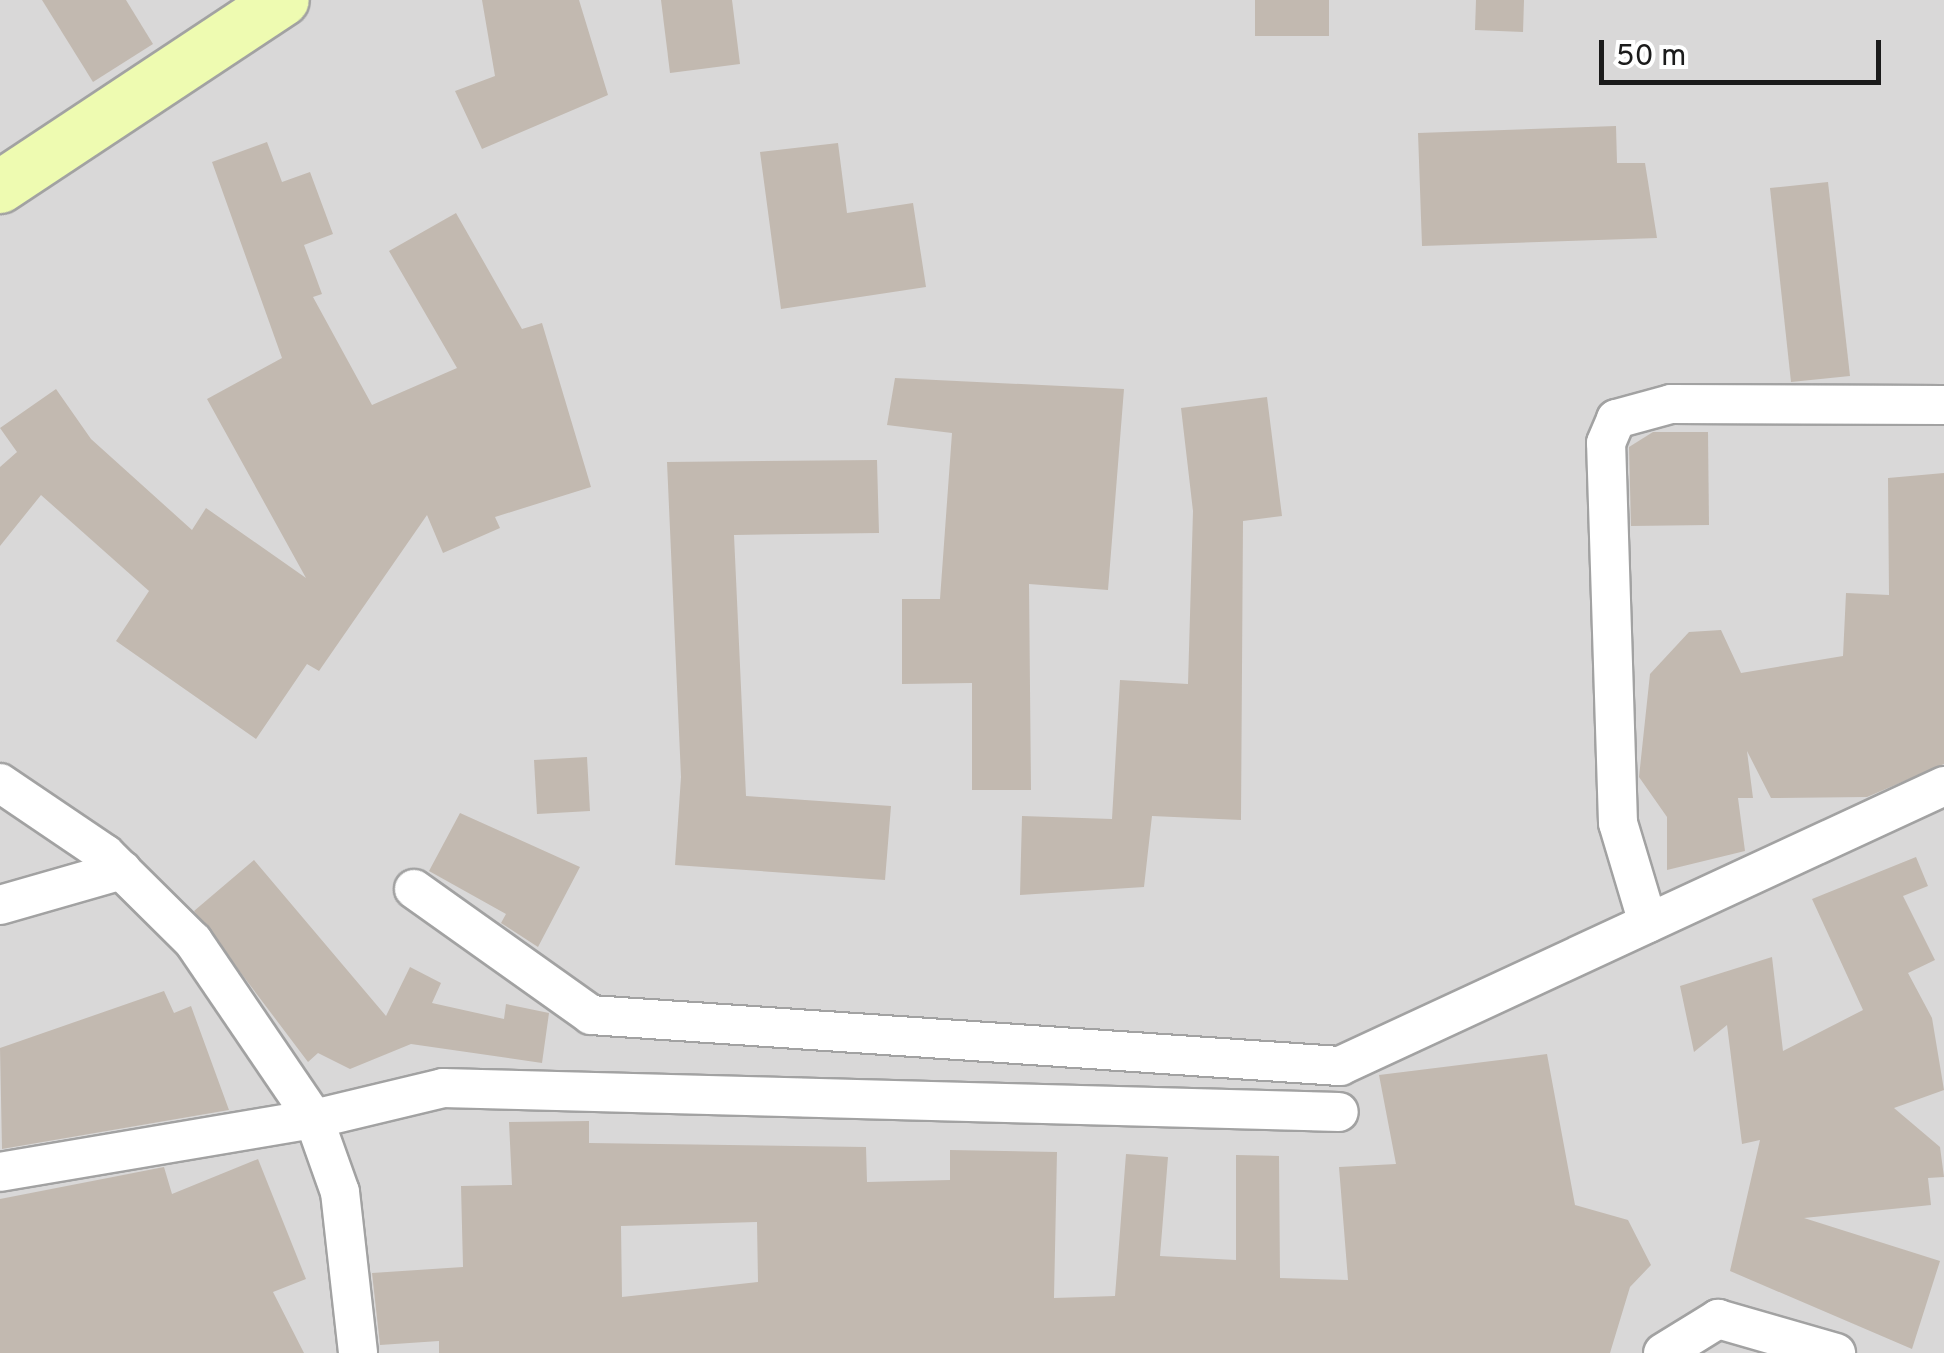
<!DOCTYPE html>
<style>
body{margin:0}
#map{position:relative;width:1944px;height:1353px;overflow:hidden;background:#edeae0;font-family:Overpass,sans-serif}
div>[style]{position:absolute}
.residential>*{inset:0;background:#d9d8d8}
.building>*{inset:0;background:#c2b9b0}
.roads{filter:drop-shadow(2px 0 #a2a2a2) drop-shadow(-2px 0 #a2a2a2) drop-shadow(0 2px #a2a2a2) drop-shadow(0 -2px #a2a2a2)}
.street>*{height:38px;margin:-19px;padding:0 19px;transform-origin:19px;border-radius:19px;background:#fff}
.secondary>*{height:52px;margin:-26px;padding:0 26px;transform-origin:26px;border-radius:26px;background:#eefbb1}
span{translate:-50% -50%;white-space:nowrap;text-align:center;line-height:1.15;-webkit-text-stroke:8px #fff;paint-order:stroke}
.scale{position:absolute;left:1599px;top:40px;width:282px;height:45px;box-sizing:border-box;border:5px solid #1b1b1b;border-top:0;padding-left:12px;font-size:30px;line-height:35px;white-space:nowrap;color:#1b1b1b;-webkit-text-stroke:8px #fff;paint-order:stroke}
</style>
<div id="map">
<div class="residential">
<i style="clip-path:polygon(0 0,1944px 0,1944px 1353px,0 1353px)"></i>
</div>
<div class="building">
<i style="clip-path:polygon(42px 0,126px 0,153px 44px,93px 82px)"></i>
<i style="clip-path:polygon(482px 0,579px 0,608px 95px,482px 149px,455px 91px,495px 76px)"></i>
<i style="clip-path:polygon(661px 0,732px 0,740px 64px,670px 73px)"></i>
<i style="clip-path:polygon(1255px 0,1329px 0,1329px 36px,1255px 36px)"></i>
<i style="clip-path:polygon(1476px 0,1524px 0,1523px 32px,1475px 30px)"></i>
<i style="clip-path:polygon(1616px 126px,1617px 163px,1645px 163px,1657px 238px,1422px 246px,1418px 133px)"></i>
<i style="clip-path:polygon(267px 142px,282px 182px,310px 172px,333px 234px,304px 245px,322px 294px,313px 297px,372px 405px,457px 368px,389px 251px,456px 213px,522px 329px,542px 323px,591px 487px,495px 517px,500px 528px,443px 553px,427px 515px,319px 671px,307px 664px,256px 739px,116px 641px,149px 591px,41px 495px,0 546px,0 467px,17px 452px,0 428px,56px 389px,91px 439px,192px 530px,206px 508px,306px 578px,207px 399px,282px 358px,212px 162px)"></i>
<i style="clip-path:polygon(838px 143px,847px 213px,913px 203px,926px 287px,781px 309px,760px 152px)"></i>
<i style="clip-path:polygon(1828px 182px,1850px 376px,1791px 382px,1770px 188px)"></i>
<i style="clip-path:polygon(895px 378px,1124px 389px,1108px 590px,1029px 584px,1031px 790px,972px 790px,972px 683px,902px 684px,902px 599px,940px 599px,952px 433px,887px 425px)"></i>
<i style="clip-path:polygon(1267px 397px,1282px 516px,1243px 521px,1241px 820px,1152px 816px,1144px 887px,1020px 895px,1022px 816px,1112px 819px,1120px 680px,1188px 684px,1193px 511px,1181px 408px)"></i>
<i style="clip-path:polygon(1653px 432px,1708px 432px,1709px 525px,1631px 526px,1629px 447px)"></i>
<i style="clip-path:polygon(877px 460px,879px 533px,734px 535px,746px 796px,891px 806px,885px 880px,675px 865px,681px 777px,667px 462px)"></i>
<i style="clip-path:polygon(1944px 473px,1944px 764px,1867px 797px,1771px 798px,1747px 751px,1753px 798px,1738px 798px,1745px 851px,1667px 870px,1667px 817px,1639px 777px,1650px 674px,1689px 632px,1721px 630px,1741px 673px,1843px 656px,1846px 593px,1889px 595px,1888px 478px)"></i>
<i style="clip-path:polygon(587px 757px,590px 811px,537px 814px,534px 760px)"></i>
<i style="clip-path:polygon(460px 813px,580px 867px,538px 947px,501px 923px,506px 914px,429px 871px)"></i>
<i style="clip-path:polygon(1916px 857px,1928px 886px,1903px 896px,1935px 960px,1908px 973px,1932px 1018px,1944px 1090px,1894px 1108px,1940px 1147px,1944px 1177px,1928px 1178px,1931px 1205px,1804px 1218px,1940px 1261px,1912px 1349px,1730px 1271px,1760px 1140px,1742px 1144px,1727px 1025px,1694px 1052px,1680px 986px,1772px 957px,1783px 1051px,1863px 1010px,1812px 899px)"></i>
<i style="clip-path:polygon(254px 860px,386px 1016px,410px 967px,441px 983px,432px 1003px,504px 1019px,506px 1004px,549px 1013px,542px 1063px,411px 1044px,350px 1069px,318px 1053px,308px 1062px,194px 911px)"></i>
<i style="clip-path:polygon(164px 991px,174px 1013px,191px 1006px,229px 1110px,2px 1149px,0 1048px)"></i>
<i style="clip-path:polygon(evenodd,1547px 1054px,1575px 1205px,1628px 1220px,1651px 1265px,1630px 1287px,1610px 1353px,439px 1353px,439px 1341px,380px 1345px,372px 1273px,463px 1267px,461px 1186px,512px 1185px,509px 1122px,589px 1121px,589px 1143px,866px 1147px,867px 1182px,950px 1180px,950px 1150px,1057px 1152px,1054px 1298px,1115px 1296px,1126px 1154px,1168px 1157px,1160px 1256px,1236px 1260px,1236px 1155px,1279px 1156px,1280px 1278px,1348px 1280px,1339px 1167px,1396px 1164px,1379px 1075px,1547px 1054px,757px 1222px,758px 1282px,622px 1297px,621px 1226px,757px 1222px)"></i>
<i style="clip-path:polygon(258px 1159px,306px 1279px,273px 1292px,304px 1353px,0 1353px,0 1199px,164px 1167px,172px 1194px)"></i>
</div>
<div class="roads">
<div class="street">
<i style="left:0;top:783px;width:127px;rotate:34.1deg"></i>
<i style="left:105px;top:854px;width:124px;rotate:44.7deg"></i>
<i style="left:193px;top:941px;width:215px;rotate:55.8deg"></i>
<i style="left:314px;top:1119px;width:77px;rotate:70.4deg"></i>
<i style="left:340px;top:1192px;width:162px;rotate:83.6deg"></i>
<i style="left:414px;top:889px;width:217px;rotate:35.4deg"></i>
<i style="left:591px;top:1015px;width:751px;rotate:3.9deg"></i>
<i style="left:1340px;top:1066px;width:666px;rotate:-24.87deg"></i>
<i style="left:0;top:905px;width:127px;rotate:-16deg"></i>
<i style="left:1648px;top:923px;width:104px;rotate:-106.7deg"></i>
<i style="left:1618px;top:823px;width:380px;rotate:-91.8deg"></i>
<i style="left:1606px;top:443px;width:26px;rotate:-67deg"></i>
<i style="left:1616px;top:419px;width:57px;rotate:-15.3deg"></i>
<i style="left:1671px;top:404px;width:273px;rotate:0.2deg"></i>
<i style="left:0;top:1172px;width:318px;rotate:-9.6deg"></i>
<i style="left:314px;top:1119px;width:133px;rotate:-13.5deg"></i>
<i style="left:443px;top:1088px;width:896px;rotate:1.53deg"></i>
<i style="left:1663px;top:1353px;width:65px;rotate:-31.7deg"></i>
<i style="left:1718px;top:1319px;width:123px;rotate:16.1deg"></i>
</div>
<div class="secondary">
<i style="left:0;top:187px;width:339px;rotate:-33.5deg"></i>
</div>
</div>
<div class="scale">50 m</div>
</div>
